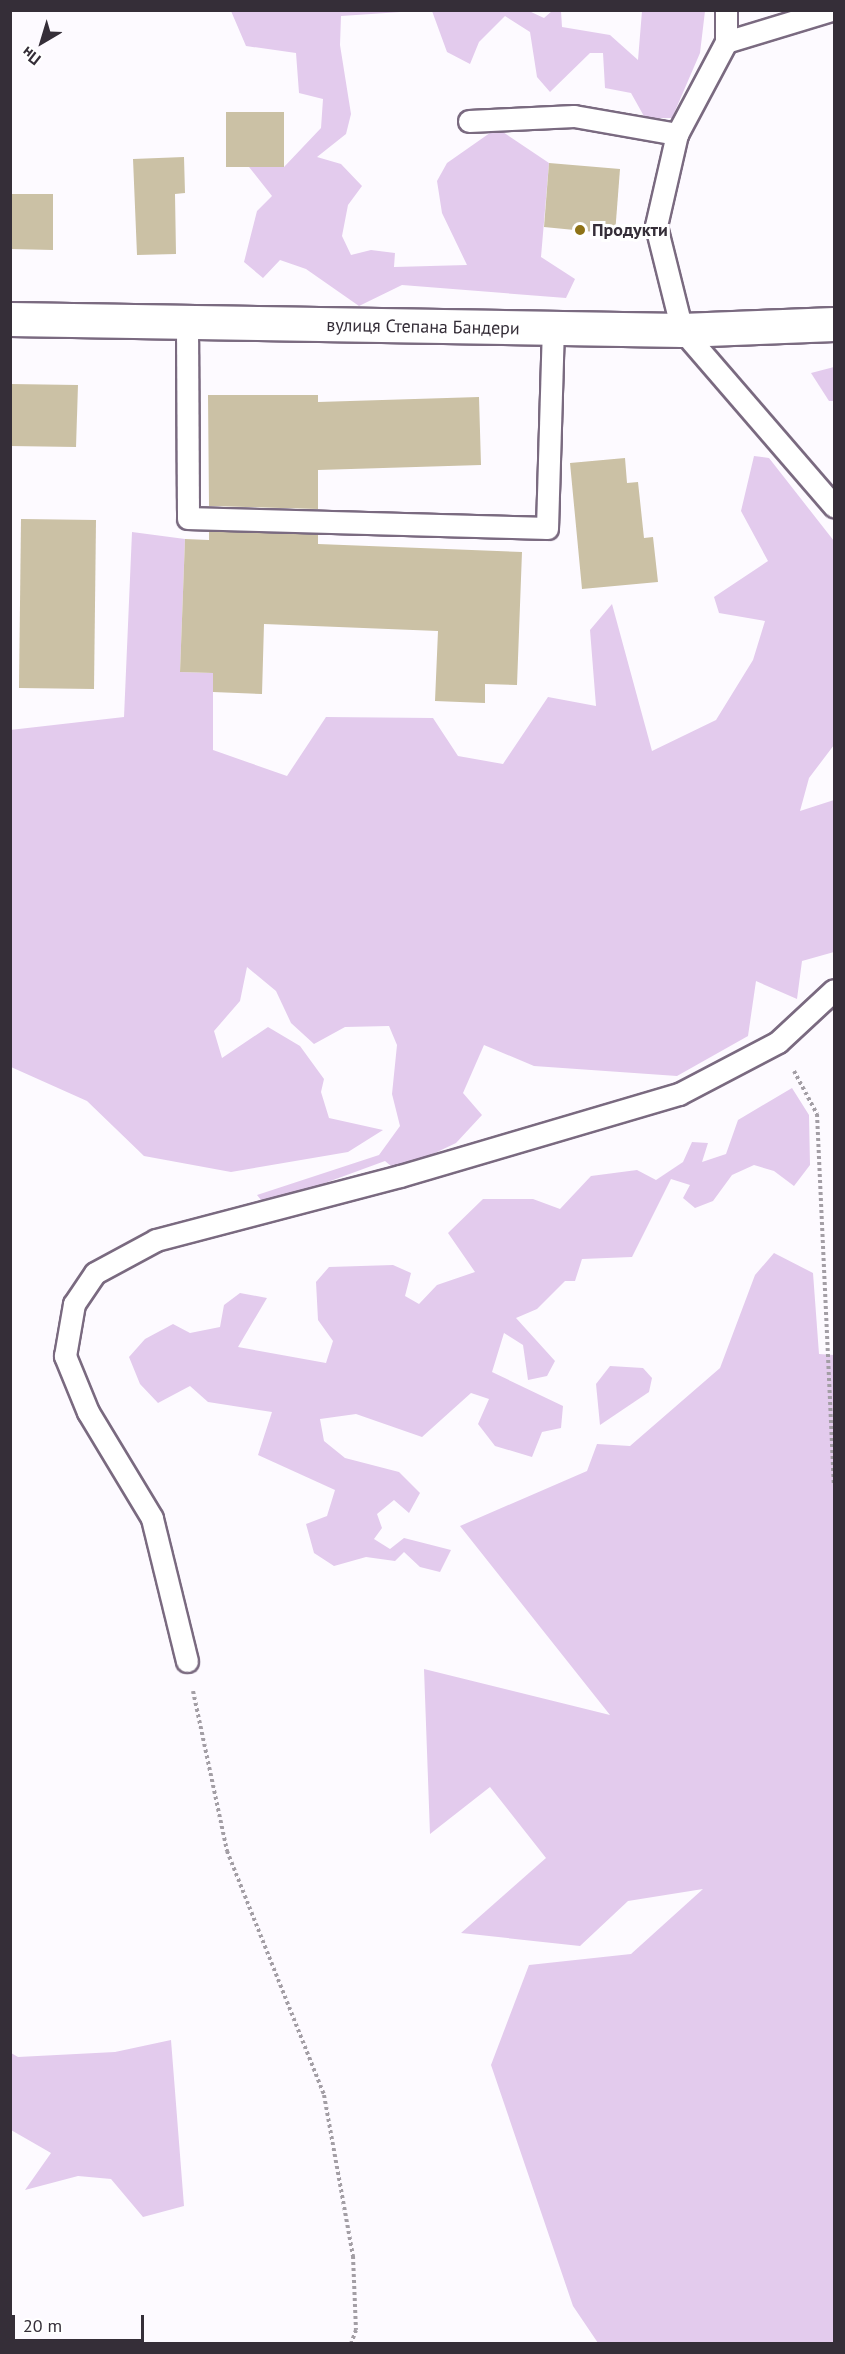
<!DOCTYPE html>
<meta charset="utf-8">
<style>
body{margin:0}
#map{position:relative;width:845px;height:2354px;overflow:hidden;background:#fdfaff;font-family:"PT Sans",sans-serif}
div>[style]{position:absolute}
.green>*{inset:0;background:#e3cbed}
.building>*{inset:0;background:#cbc1a5}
.path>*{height:4px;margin-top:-2px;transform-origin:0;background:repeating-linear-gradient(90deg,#a39ea5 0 3px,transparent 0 6px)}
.roads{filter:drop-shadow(2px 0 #7a6a80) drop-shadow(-2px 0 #7a6a80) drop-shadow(0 2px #7a6a80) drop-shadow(0 -2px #7a6a80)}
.service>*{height:21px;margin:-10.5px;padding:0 10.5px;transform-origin:10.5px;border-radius:10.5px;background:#fff}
.secondary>*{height:33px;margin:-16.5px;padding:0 16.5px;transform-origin:16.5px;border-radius:16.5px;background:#fff}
.dots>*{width:16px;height:16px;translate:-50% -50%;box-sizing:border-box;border:3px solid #fff;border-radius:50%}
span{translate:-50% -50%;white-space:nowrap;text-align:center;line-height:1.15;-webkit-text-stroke:6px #fff;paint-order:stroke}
.poi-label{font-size:18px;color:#352e38;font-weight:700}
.left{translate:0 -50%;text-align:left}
.street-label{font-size:18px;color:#352e38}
.frame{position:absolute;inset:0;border:12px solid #352e38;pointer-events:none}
.north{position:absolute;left:12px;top:12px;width:60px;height:60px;-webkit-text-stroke:4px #fff;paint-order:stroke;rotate:218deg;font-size:16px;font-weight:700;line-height:24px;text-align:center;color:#352e38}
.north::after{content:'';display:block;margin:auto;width:21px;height:27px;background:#352e38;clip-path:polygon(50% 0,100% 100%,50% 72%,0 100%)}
.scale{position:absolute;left:12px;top:2315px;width:132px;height:27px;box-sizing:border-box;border:3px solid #352e38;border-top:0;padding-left:8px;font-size:18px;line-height:21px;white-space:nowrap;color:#352e38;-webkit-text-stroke:4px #fff;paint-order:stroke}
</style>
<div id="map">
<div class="green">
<i style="clip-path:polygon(231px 11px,416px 11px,341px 16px,340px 45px,351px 114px,346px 134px,317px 157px,341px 164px,362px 186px,348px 205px,342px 236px,351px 255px,371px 250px,395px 253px,394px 267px,467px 265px,442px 213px,437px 181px,447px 163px,497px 128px,549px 163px,541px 257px,575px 279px,566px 298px,402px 285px,359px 306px,306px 269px,280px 260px,263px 278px,244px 262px,257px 211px,272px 196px,249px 167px,284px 167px,321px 128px,323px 99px,299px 93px,296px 53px,246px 46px)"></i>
<i style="clip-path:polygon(432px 11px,529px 11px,544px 18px,552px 11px,561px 11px,562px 27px,610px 35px,638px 60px,642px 11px,705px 11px,700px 53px,672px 118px,645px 118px,631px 93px,605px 88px,603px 53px,590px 53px,550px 92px,537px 77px,530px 32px,505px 16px,479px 42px,470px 64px,447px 52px)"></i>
<i style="clip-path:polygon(834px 367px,834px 401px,829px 401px,811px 373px)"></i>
<i style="clip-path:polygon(754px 456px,769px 458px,834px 541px,834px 745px,809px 778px,800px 811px,834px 800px,834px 952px,802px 961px,797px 999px,756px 981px,748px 1036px,677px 1076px,534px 1066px,484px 1045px,463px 1093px,482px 1115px,456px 1143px,397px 1171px,385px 1161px,265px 1205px,257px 1195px,379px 1155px,400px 1126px,392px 1094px,397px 1045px,389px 1026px,345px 1027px,314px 1044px,291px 1023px,276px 991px,247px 967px,240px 1001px,214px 1031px,222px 1058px,268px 1027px,300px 1046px,324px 1079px,321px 1092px,329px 1118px,383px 1130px,348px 1152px,231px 1172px,144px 1156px,87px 1101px,11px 1067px,10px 730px,124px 717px,132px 532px,185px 539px,180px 672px,213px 673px,213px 750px,287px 776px,326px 717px,433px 718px,458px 756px,503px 764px,548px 697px,596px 706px,590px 630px,612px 604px,652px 751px,716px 720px,753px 660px,765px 621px,719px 613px,714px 597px,768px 561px,741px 511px)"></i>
<i style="clip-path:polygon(792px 1088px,809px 1115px,810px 1165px,794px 1186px,774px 1171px,754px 1165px,732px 1175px,713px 1201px,695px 1208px,683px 1198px,690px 1185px,671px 1179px,632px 1257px,582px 1259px,575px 1281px,565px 1281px,537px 1309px,516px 1318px,555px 1361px,547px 1376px,528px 1380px,523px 1345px,504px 1333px,492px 1372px,563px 1406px,561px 1428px,542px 1432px,532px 1457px,495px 1446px,478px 1424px,489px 1399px,471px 1393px,422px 1437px,356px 1414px,320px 1419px,324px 1441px,345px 1458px,399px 1472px,420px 1493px,409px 1513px,394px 1500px,377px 1514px,382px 1528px,374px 1539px,390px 1549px,404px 1538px,451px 1550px,440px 1572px,420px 1567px,404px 1552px,395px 1561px,366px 1557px,334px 1566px,314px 1553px,306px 1524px,327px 1516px,335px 1490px,258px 1455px,272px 1412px,208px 1402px,190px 1386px,158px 1403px,140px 1384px,129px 1357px,145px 1339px,173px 1324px,190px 1333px,220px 1327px,224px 1305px,240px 1293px,267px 1298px,238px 1347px,326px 1363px,333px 1341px,318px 1320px,316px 1282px,329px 1267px,393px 1265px,411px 1273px,405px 1296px,419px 1304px,437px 1285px,475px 1272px,448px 1233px,483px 1199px,533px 1199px,560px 1209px,591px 1176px,637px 1170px,656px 1180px,683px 1162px,692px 1142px,708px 1143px,702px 1162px,726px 1154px,738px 1120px)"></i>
<i style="clip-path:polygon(774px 1253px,813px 1273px,819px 1354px,834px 1355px,834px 2343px,598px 2343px,573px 2306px,491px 2065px,529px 1965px,631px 1954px,703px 1889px,628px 1901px,580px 1946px,461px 1933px,546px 1858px,490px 1787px,430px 1834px,424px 1669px,610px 1715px,460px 1526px,587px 1471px,597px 1444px,630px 1446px,720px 1368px,755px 1275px)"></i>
<i style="clip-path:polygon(610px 1366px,643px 1368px,652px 1378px,649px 1392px,600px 1425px,596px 1384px)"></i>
<i style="clip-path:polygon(171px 2040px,184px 2206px,143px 2217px,111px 2179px,78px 2176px,25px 2190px,51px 2153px,11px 2130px,11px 2053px,18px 2057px,115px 2052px)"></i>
</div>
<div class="building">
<i style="clip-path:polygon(226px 112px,284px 112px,284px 167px,226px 167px)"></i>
<i style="clip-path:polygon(184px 157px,185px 193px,175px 194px,176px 254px,137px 255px,133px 159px)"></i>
<i style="clip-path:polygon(549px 163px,620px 169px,615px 234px,544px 227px)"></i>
<i style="clip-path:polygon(10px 194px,53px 194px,53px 250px,10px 249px)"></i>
<i style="clip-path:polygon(10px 384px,78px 385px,76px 447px,10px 446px)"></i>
<i style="clip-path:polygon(208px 395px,318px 395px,318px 402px,479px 397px,481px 465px,318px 470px,318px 509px,209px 506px)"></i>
<i style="clip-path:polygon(625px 458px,627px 483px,638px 482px,644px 538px,653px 537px,658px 582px,582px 589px,570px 463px)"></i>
<i style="clip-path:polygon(21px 519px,96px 520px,94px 689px,19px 688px)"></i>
<i style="clip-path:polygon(209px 531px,318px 534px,318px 544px,522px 552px,517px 685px,485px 684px,485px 703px,435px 701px,438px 631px,264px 624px,262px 694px,213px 692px,213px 673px,180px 672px,185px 539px,209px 540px)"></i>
</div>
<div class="path">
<i style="left:794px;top:1071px;width:49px;rotate:61.9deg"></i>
<i style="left:817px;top:1114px;width:370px;rotate:87.4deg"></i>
<i style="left:193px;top:1691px;width:164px;rotate:78deg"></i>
<i style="left:227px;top:1851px;width:263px;rotate:68.3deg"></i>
<i style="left:324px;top:2095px;width:164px;rotate:79.8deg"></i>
<i style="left:353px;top:2256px;width:74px;rotate:87.7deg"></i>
<i style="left:356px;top:2330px;width:15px;rotate:110deg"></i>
</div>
<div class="roads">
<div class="service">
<i style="left:726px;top:10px;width:32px;rotate:90deg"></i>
<i style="left:726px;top:42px;width:104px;rotate:118deg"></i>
<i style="left:677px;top:134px;width:94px;rotate:102.9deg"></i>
<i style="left:656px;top:226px;width:107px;rotate:76deg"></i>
<i style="left:682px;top:330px;width:233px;rotate:49.2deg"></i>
<i style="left:726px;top:42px;width:110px;rotate:-16.9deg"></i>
<i style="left:469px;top:121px;width:105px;rotate:-2.7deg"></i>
<i style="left:574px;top:116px;width:105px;rotate:9.9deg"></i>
<i style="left:187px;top:323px;width:195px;rotate:89.7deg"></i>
<i style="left:188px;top:518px;width:359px;rotate:1.6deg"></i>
<i style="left:547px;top:528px;width:199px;rotate:-88.3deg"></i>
<i style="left:187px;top:1661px;width:147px;rotate:-103.8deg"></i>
<i style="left:152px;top:1518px;width:124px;rotate:-121.1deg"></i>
<i style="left:88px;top:1412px;width:61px;rotate:-112.3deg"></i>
<i style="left:65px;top:1356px;width:53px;rotate:-80.2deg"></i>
<i style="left:74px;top:1304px;width:37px;rotate:-56deg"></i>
<i style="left:95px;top:1273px;width:69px;rotate:-28.4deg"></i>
<i style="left:156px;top:1240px;width:252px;rotate:-14.7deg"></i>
<i style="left:400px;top:1176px;width:291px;rotate:-16.4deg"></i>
<i style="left:679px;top:1094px;width:112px;rotate:-27.7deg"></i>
<i style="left:778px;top:1042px;width:76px;rotate:-42.9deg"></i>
</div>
<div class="secondary">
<i style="left:10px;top:319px;width:672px;rotate:0.94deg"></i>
<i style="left:682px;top:330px;width:152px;rotate:-2.3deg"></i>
</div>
</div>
<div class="dots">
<i style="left:580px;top:230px;background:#8e7217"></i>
</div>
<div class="poi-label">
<span class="left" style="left:592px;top:230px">Продукти</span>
</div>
<div class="street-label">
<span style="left:423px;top:327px;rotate:1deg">вулиця Степана Бандери</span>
</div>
<div class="frame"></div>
<div class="north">Пн</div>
<div class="scale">20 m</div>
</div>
